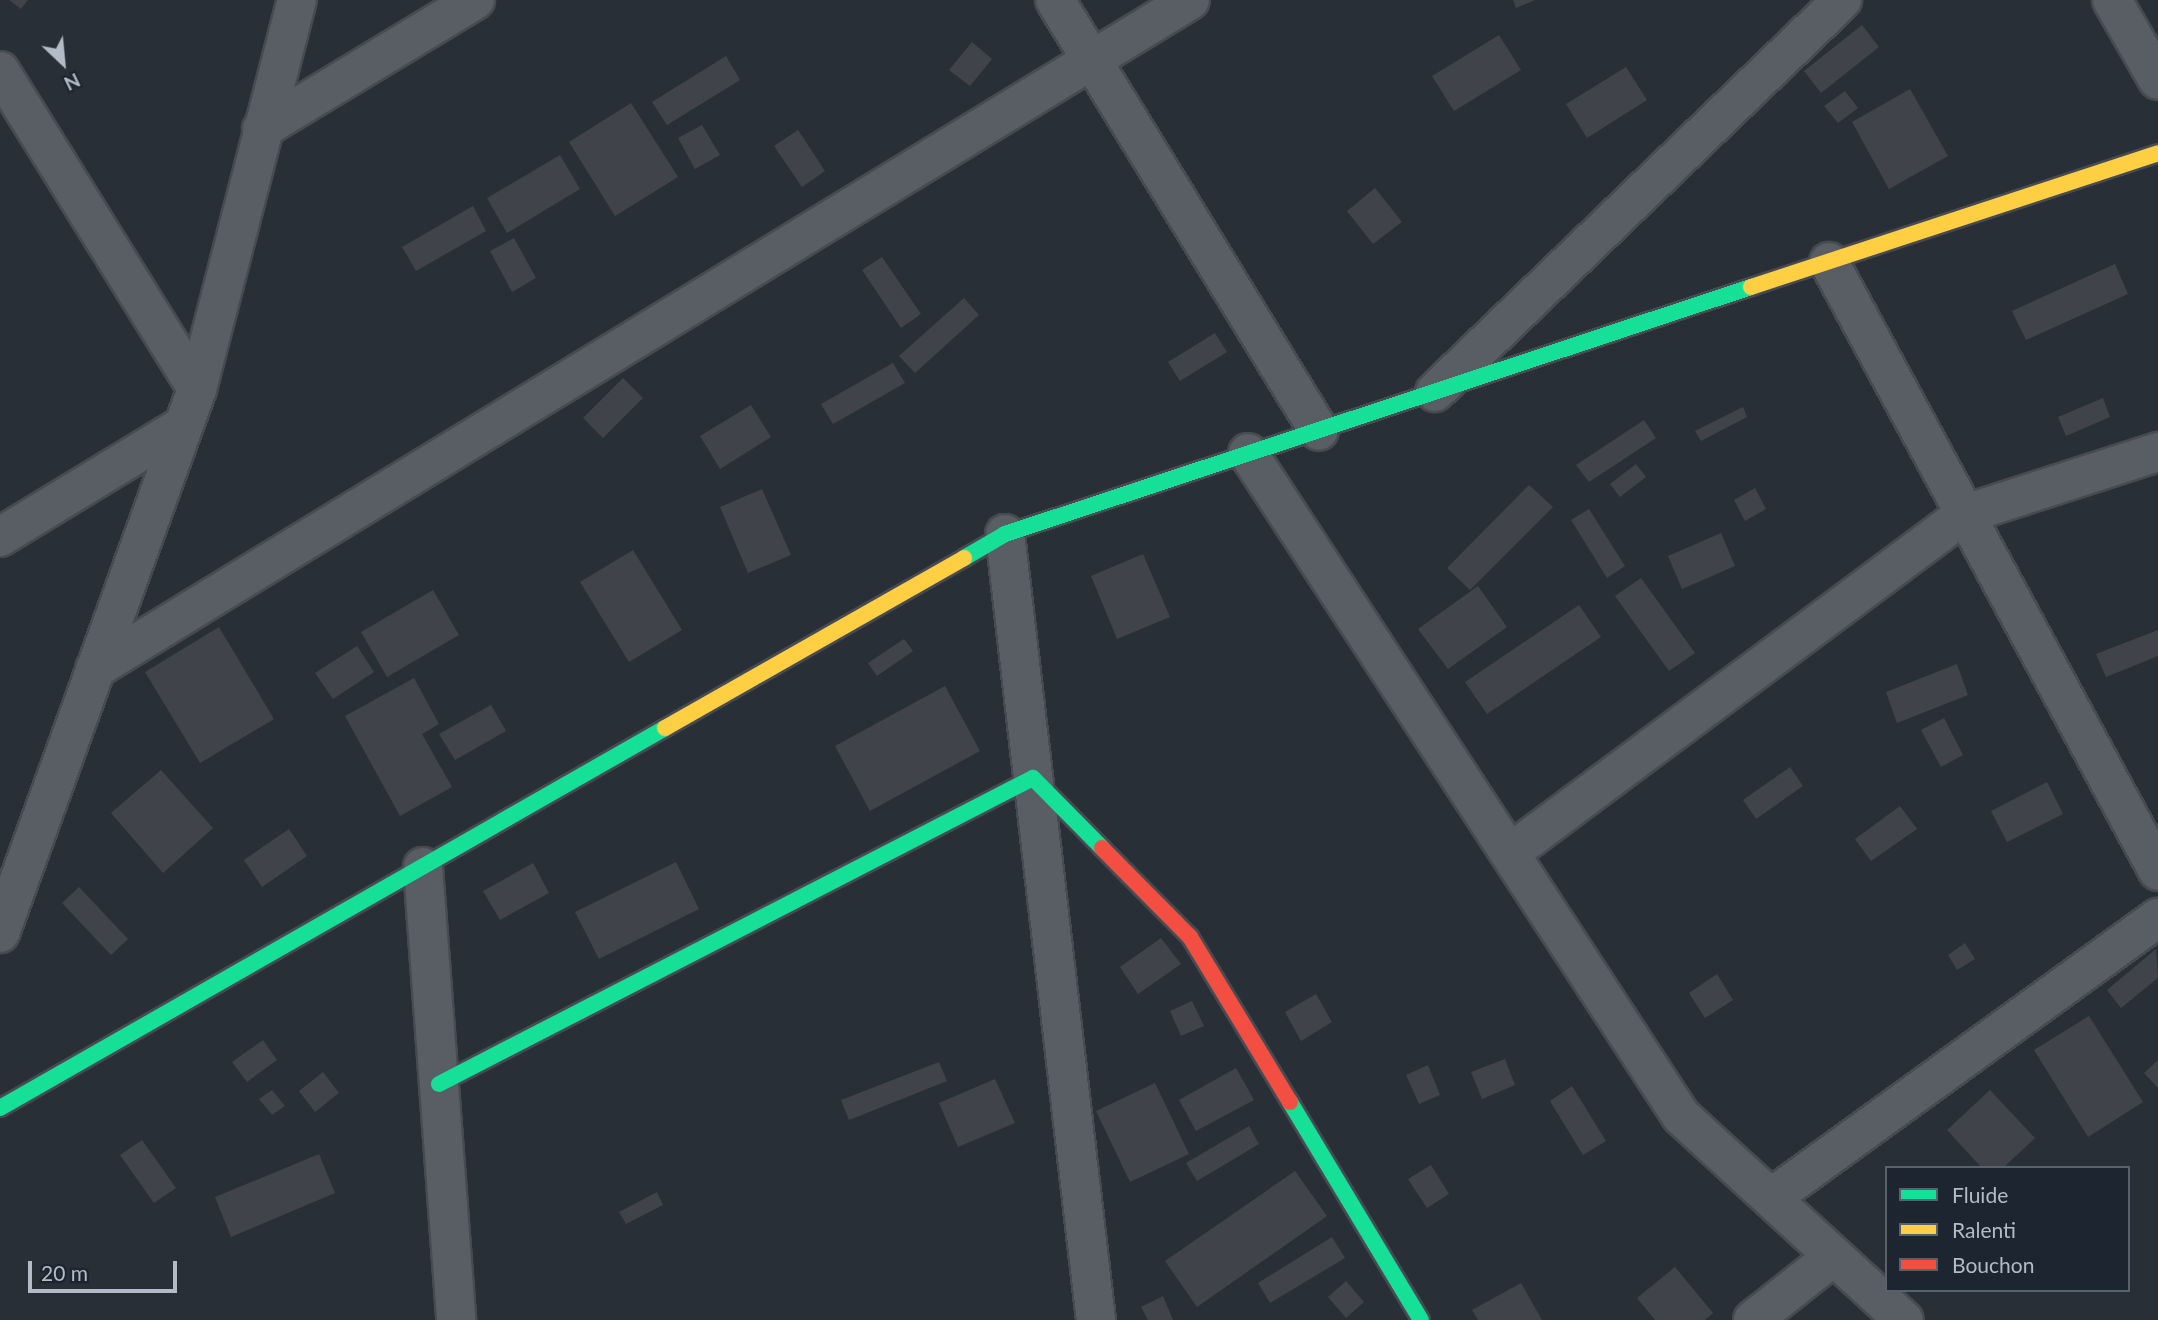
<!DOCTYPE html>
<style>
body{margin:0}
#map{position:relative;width:2158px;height:1320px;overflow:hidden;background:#292f36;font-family:Lato,sans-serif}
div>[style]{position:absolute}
.building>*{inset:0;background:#40444a}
.roads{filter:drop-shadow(2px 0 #474b51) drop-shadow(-2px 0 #474b51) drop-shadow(0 2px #474b51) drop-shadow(0 -2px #474b51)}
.street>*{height:38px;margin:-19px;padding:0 19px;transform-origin:19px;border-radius:19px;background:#595d64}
.fast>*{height:16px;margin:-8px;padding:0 8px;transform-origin:8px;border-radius:8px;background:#16e098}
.slow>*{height:16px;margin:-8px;padding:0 8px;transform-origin:8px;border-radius:8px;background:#ffcf43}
.jam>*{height:16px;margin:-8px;padding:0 8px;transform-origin:8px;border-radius:8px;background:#f24e42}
span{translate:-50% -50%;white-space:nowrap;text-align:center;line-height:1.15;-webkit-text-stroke:5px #1d2630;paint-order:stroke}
.legend{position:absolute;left:1885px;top:1166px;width:245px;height:126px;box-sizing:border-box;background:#1d2630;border:2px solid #59626c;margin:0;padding:9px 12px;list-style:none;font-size:21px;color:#b3bbc7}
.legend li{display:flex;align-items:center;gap:14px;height:35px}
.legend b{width:35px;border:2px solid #59626c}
.north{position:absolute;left:28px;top:28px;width:70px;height:70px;-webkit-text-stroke:5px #1d2630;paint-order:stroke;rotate:154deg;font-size:19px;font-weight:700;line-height:28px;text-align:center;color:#b3bbc7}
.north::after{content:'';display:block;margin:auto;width:24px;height:32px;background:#b3bbc7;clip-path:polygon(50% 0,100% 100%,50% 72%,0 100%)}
.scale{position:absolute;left:28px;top:1261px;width:149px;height:32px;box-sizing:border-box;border:4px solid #b3bbc7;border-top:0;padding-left:9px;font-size:21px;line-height:24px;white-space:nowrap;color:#b3bbc7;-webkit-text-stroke:5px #1d2630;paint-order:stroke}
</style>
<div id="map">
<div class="building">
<i style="clip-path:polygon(9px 0,28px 0,21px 9px)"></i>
<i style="clip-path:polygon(1513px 0,1535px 0,1516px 8px)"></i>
<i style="clip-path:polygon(1862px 25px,1879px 47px,1821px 93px,1804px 71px)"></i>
<i style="clip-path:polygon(1499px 35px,1521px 70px,1454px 111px,1432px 76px)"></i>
<i style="clip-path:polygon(972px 42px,992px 59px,970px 86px,949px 70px)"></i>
<i style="clip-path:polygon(726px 56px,740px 80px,667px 125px,652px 102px)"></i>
<i style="clip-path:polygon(1626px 67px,1647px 100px,1587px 138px,1566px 104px)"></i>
<i style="clip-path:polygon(1910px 89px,1948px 156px,1889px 189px,1852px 122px)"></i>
<i style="clip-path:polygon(1845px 91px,1858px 108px,1838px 123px,1824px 106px)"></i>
<i style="clip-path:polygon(631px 103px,678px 177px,615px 216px,569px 142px)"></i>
<i style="clip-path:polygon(702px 125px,720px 155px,695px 169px,678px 138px)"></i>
<i style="clip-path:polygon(798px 130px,825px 171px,802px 187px,774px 146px)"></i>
<i style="clip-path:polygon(560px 155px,580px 189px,507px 233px,487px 198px)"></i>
<i style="clip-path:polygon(1375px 188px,1402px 222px,1373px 244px,1347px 211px)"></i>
<i style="clip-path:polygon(473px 206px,486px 231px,416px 271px,402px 247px)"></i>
<i style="clip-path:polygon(514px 238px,536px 278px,512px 292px,490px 251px)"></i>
<i style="clip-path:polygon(882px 257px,921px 314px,901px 328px,862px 270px)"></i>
<i style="clip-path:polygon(2115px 264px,2128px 294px,2026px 340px,2012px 311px)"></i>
<i style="clip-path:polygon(964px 298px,979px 315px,915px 373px,899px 356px)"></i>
<i style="clip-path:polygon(1215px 333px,1227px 352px,1180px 381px,1168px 362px)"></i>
<i style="clip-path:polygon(893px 363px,905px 383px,833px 424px,821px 404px)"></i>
<i style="clip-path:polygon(623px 378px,643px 398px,603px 438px,583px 418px)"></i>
<i style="clip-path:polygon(2103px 398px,2110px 417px,2066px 436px,2058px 417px)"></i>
<i style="clip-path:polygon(751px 405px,771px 437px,720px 469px,700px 436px)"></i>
<i style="clip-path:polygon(1743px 407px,1747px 417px,1701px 441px,1695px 431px)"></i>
<i style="clip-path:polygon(1644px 420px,1656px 438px,1589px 482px,1576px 465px)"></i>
<i style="clip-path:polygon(1636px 464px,1646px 477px,1620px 497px,1610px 484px)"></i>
<i style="clip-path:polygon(1529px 485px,1553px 507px,1470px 590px,1447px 568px)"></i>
<i style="clip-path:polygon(1755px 488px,1766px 509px,1745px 521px,1734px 500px)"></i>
<i style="clip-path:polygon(762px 489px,791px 555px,748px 573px,720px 507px)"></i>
<i style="clip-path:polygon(1589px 509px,1625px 566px,1607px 578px,1571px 520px)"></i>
<i style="clip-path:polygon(1721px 533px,1735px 566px,1682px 589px,1668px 556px)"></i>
<i style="clip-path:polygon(633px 550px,682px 630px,629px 662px,580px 582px)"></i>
<i style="clip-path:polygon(1143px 554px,1170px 617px,1117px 639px,1091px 576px)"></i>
<i style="clip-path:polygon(1641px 578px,1695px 653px,1669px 671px,1615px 596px)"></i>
<i style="clip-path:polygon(1478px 586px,1507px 627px,1448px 669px,1418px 629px)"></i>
<i style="clip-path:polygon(433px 590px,459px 635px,387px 677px,361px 632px)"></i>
<i style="clip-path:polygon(1579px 605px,1601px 637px,1487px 714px,1465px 682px)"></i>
<i style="clip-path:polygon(219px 627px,274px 719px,200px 763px,145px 672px)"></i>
<i style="clip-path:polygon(2158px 630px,2158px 656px,2106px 677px,2096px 654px)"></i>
<i style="clip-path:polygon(904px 639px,913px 651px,877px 676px,868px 663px)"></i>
<i style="clip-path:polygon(357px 646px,374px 672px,333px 699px,315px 673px)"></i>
<i style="clip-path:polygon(1957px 664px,1968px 695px,1897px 723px,1886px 692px)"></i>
<i style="clip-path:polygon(414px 678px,439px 724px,422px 734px,452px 787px,400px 816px,345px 716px)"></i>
<i style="clip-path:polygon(945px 686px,980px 751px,870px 811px,835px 746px)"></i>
<i style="clip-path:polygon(491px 705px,506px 731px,455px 760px,439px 734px)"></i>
<i style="clip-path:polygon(1944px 718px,1963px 755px,1941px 767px,1921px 730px)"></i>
<i style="clip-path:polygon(1790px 767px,1803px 786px,1756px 819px,1743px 800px)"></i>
<i style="clip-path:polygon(161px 770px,213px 828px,163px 873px,111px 813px)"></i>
<i style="clip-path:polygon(2047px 782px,2063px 814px,2007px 842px,1991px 811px)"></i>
<i style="clip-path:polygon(1900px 806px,1917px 829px,1871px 861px,1855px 839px)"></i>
<i style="clip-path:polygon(289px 829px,307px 856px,262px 887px,244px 860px)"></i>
<i style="clip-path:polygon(676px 862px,699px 909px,599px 959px,575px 912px)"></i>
<i style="clip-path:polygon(533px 863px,549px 893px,500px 920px,483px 891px)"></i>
<i style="clip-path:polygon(79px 887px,128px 939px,111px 955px,62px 903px)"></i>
<i style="clip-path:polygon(1161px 938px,1181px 964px,1138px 994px,1120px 967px)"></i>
<i style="clip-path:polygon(1965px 943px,1975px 959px,1957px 970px,1948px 955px)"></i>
<i style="clip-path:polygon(2156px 949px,2158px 978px,2121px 1008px,2107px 990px)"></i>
<i style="clip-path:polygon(1717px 974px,1733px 1000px,1705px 1018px,1689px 993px)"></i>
<i style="clip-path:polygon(1316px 994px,1332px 1022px,1301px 1041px,1285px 1012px)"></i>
<i style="clip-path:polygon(1192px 1001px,1204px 1026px,1181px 1036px,1170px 1011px)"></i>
<i style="clip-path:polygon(2089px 1016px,2143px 1102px,2088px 1137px,2034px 1050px)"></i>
<i style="clip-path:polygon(263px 1040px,277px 1060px,247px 1082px,232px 1062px)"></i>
<i style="clip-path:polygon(1505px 1059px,1515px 1085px,1482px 1099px,1471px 1072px)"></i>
<i style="clip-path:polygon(2158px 1060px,2158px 1088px,2144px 1073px)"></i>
<i style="clip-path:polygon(939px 1062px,947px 1081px,849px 1120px,841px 1100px)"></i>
<i style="clip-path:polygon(1428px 1065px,1440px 1095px,1419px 1104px,1406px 1075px)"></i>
<i style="clip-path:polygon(1236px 1068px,1254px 1100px,1196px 1131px,1179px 1100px)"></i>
<i style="clip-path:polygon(323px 1072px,339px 1093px,315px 1112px,299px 1091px)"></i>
<i style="clip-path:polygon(995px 1079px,1015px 1123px,958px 1147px,939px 1103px)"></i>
<i style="clip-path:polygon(1155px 1083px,1189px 1154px,1130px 1182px,1096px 1111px)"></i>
<i style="clip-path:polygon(1572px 1086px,1606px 1141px,1583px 1155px,1550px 1101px)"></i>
<i style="clip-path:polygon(272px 1090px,285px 1106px,272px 1115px,259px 1099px)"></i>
<i style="clip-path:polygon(1990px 1090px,2035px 1138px,2003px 1168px,1982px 1168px,1947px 1130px)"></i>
<i style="clip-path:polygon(1249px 1126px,1259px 1144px,1197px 1181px,1186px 1163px)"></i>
<i style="clip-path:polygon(142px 1140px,176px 1188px,154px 1203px,120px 1155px)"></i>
<i style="clip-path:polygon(319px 1154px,335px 1193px,231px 1237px,215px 1197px)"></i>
<i style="clip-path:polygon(1431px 1165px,1449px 1194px,1427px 1208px,1408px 1179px)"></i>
<i style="clip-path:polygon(1295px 1171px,1327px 1216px,1197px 1307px,1165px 1261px)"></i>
<i style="clip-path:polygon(657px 1192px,663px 1205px,626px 1224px,619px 1212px)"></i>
<i style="clip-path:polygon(1332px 1237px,1345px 1258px,1270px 1303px,1258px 1283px)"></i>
<i style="clip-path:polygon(1675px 1267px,1713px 1313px,1705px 1320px,1655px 1320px,1637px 1298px)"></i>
<i style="clip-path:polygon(1346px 1281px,1364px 1302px,1346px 1318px,1328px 1297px)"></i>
<i style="clip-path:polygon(1521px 1283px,1542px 1320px,1478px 1320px,1472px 1310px)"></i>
<i style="clip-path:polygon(1163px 1296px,1173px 1320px,1148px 1320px,1141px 1307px)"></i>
</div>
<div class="roads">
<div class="street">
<i style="left:1055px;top:0;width:505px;rotate:58.51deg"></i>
<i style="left:2112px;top:0;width:92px;rotate:60.1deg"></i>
<i style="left:0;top:71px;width:374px;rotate:58.2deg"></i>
<i style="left:262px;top:129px;width:249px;rotate:-31.2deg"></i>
<i style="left:1829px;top:262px;width:692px;rotate:61.62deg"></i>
<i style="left:1435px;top:392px;width:565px;rotate:-43.92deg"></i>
<i style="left:1248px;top:453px;width:792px;rotate:56.85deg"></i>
<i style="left:1681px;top:1116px;width:302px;rotate:42.5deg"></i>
<i style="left:1005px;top:534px;width:791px;rotate:83.4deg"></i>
<i style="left:0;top:537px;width:215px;rotate:-31.3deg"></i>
<i style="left:95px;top:669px;width:1283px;rotate:-31.42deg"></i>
<i style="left:1510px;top:853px;width:567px;rotate:-36.69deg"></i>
<i style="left:1965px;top:514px;width:203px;rotate:-17.8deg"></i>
<i style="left:423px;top:867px;width:454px;rotate:85.8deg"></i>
<i style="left:0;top:933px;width:579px;rotate:-70.09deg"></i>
<i style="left:197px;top:389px;width:402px;rotate:-75.6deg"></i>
<i style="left:1771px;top:1198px;width:478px;rotate:-35.9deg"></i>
<i style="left:1753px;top:1320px;width:103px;rotate:-38.3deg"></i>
</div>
<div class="fast">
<i style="left:964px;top:558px;width:48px;rotate:-30.3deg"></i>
<i style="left:1005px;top:534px;width:786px;rotate:-18.32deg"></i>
<i style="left:439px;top:1084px;width:668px;rotate:-27.26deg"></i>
<i style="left:1033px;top:778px;width:98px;rotate:45.4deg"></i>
<i style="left:1290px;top:1102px;width:254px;rotate:59deg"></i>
<i style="left:0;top:1108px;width:766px;rotate:-29.74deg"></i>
</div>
<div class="slow">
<i style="left:1751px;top:287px;width:428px;rotate:-18.2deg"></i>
<i style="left:665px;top:728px;width:344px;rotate:-29.6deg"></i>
</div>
<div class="jam">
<i style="left:1102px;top:848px;width:125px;rotate:45.3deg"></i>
<i style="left:1190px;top:937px;width:193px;rotate:58.8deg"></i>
</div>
</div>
<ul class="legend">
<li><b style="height:9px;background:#16e098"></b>Fluide</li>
<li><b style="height:9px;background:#ffcf43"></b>Ralenti</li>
<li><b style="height:9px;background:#f24e42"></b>Bouchon</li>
</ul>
<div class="north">N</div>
<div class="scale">20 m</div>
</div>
